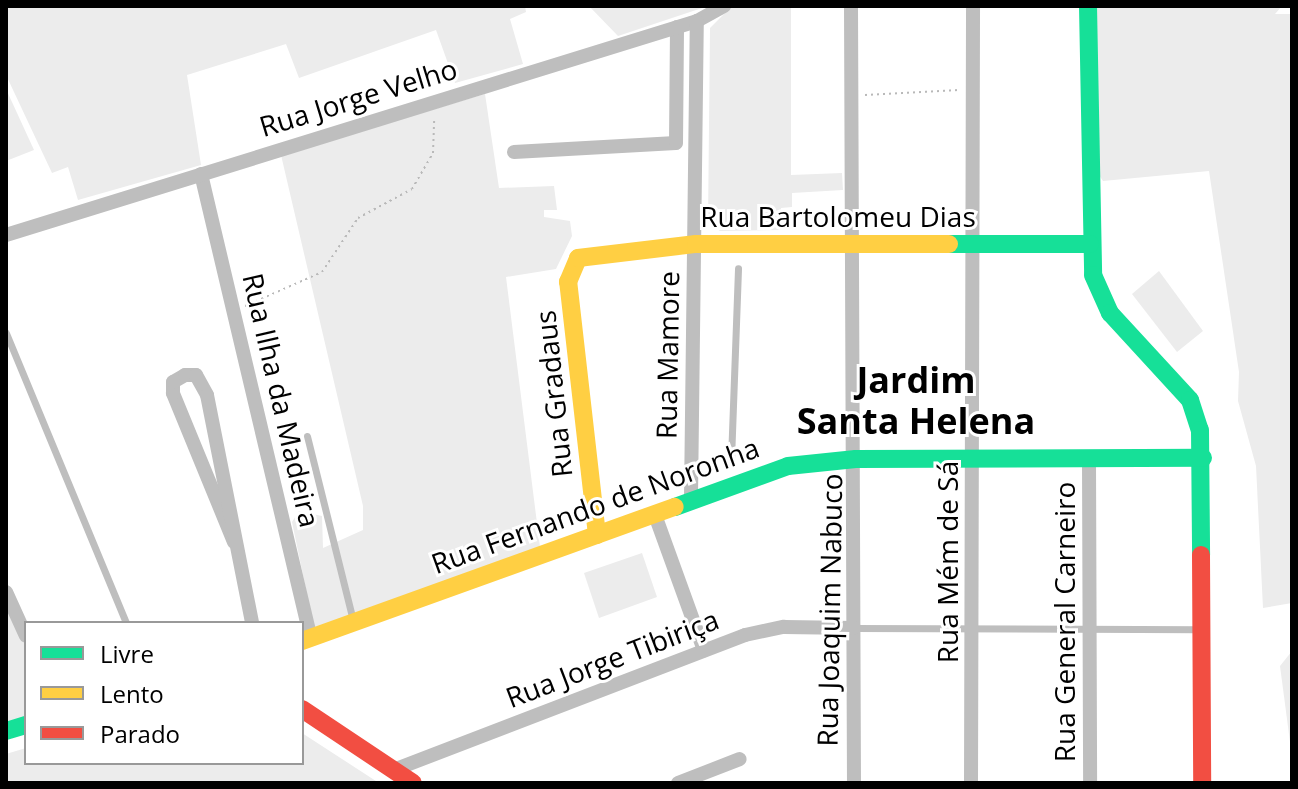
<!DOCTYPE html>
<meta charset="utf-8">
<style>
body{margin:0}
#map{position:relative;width:1298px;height:789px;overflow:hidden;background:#fff;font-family:"Open Sans",sans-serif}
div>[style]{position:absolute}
.green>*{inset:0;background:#ececec}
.path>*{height:2px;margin-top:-1px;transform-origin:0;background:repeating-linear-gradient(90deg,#b9b9b9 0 2px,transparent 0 6px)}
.lane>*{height:7px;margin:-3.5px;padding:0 3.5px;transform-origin:3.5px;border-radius:3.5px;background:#bebebe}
.street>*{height:14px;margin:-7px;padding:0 7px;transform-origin:7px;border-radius:7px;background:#bebebe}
.fast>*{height:18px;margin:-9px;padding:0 9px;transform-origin:9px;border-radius:9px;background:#16e098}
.slow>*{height:18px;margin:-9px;padding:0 9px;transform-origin:9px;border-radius:9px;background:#ffcf43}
.jam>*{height:18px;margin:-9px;padding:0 9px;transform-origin:9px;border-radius:9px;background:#f24e42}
span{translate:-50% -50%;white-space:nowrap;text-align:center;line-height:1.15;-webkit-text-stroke:6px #fff;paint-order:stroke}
.street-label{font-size:28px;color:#000}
.district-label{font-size:36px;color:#000;font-weight:700}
.frame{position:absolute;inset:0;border:8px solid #000;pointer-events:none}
.legend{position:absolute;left:24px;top:621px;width:280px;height:144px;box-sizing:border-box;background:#fff;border:2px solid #999;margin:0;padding:10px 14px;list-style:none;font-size:24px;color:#000}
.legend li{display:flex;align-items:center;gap:16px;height:40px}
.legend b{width:40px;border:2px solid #999}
</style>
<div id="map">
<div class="green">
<i style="clip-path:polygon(6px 6px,525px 6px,526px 12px,510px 19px,523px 64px,455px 83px,436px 30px,299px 78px,286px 44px,187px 75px,201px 165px,78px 200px,68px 167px,52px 173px,6px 75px)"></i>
<i style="clip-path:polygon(589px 6px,708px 6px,618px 36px)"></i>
<i style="clip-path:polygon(732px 6px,791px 6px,791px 175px,842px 173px,843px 190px,792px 193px,792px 207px,781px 208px,781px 230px,720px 231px,708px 223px,710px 28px)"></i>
<i style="clip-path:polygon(1096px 6px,1282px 6px,1275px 14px,1292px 14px,1292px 603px,1263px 608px,1256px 466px,1238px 401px,1239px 372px,1209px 171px,1103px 181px,1097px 172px)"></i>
<i style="clip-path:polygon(6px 89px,34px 150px,6px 161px)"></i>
<i style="clip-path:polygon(485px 94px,499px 188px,554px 186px,557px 210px,544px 210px,544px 217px,570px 221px,572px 236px,556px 269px,506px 277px,540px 547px,314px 628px,292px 522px,299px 511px,322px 516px,323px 548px,363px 530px,363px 506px,281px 155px)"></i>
<i style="clip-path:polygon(1159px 271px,1203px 331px,1177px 352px,1132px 294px)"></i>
<i style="clip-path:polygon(642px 553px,657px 597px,599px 618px,584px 573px)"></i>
<i style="clip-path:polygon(6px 608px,26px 647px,26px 719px,6px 725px)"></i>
<i style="clip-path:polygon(1292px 651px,1292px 757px,1280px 666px)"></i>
<i style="clip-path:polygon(302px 733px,379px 783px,6px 783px,6px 754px,26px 748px,26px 763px,302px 763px)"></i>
</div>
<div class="path">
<i style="left:865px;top:95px;width:94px;rotate:-3deg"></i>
<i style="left:245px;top:306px;width:84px;rotate:-23.8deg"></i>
<i style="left:322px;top:272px;width:65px;rotate:-56.3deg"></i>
<i style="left:358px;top:218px;width:61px;rotate:-28.2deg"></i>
<i style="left:412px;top:189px;width:42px;rotate:-59.7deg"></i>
<i style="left:433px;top:153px;width:36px;rotate:-88deg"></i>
</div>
<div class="lane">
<i style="left:6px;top:333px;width:314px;rotate:67.5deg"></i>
<i style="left:307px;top:436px;width:190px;rotate:76deg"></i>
<i style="left:731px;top:460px;width:192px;rotate:-87.9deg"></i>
<i style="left:854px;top:628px;width:345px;rotate:0.2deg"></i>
</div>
<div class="street">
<i style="left:851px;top:6px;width:777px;rotate:89.78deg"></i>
<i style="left:514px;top:152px;width:162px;rotate:-3.2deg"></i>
<i style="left:676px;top:143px;width:116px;rotate:-89.5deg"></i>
<i style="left:201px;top:174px;width:477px;rotate:76.7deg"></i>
<i style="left:6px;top:235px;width:723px;rotate:-17.21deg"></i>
<i style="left:697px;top:21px;width:31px;rotate:-29deg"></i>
<i style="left:1089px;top:461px;width:322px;rotate:89.8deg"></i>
<i style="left:691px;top:497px;width:476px;rotate:-89.3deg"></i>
<i style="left:655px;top:515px;width:144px;rotate:70.1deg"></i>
<i style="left:234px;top:542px;width:161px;rotate:-112.3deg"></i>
<i style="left:173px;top:393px;width:11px;rotate:-90deg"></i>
<i style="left:173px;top:382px;width:14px;rotate:-30deg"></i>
<i style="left:185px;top:375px;width:11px"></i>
<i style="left:196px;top:375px;width:23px;rotate:61deg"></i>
<i style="left:207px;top:395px;width:232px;rotate:78.8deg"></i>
<i style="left:6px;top:592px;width:48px;rotate:65.6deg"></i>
<i style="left:396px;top:769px;width:374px;rotate:-21deg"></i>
<i style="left:745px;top:635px;width:40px;rotate:-12deg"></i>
<i style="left:784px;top:627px;width:70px;rotate:0.8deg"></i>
<i style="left:678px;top:783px;width:66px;rotate:-21.2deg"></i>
<i style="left:971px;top:783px;width:777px;rotate:-89.85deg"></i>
</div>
<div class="fast">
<i style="left:1088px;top:6px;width:269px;rotate:88.9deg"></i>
<i style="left:1093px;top:275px;width:42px;rotate:65.9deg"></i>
<i style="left:1110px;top:313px;width:118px;rotate:47.4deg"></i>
<i style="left:1190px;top:400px;width:32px;rotate:72deg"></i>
<i style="left:1200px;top:430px;width:125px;rotate:89.5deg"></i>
<i style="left:949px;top:244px;width:141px"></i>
<i style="left:675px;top:507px;width:120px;rotate:-19.9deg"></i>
<i style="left:788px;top:466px;width:68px;rotate:-5.9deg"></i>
<i style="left:856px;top:459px;width:347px;rotate:-0.2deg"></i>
<i style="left:6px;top:731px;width:21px;rotate:-17deg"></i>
</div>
<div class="slow">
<i style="left:597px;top:535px;width:255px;rotate:-96.5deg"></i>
<i style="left:568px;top:282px;width:26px;rotate:-67deg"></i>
<i style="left:578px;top:258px;width:119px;rotate:-6.8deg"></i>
<i style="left:696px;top:244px;width:253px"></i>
<i style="left:302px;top:641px;width:396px;rotate:-19.8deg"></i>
</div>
<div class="jam">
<i style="left:1201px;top:555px;width:228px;rotate:89.7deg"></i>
<i style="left:302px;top:709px;width:133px;rotate:33.7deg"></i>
</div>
<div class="street-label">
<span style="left:358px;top:97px;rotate:-17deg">Rua Jorge Velho</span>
<span style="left:838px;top:216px">Rua Bartolomeu Dias</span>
<span style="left:667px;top:355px;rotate:-89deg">Rua Mamore</span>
<span style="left:553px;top:394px;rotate:-96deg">Rua Gradaus</span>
<span style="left:282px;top:400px;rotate:77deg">Rua Ilha da Madeira</span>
<span style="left:595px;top:505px;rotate:-20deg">Rua Fernando de Noronha</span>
<span style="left:947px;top:562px;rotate:-90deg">Rua Mém de Sá</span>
<span style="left:829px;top:610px;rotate:-89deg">Rua Joaquim Nabuco</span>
<span style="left:1064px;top:622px;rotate:-90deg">Rua General Carneiro</span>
<span style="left:612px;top:658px;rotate:-21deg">Rua Jorge Tibiriça</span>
</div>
<div class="district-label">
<span style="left:916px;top:400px">Jardim<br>Santa Helena</span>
</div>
<div class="frame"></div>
<ul class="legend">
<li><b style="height:10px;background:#16e098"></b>Livre</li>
<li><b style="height:10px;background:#ffcf43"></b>Lento</li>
<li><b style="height:10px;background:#f24e42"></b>Parado</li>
</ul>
</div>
